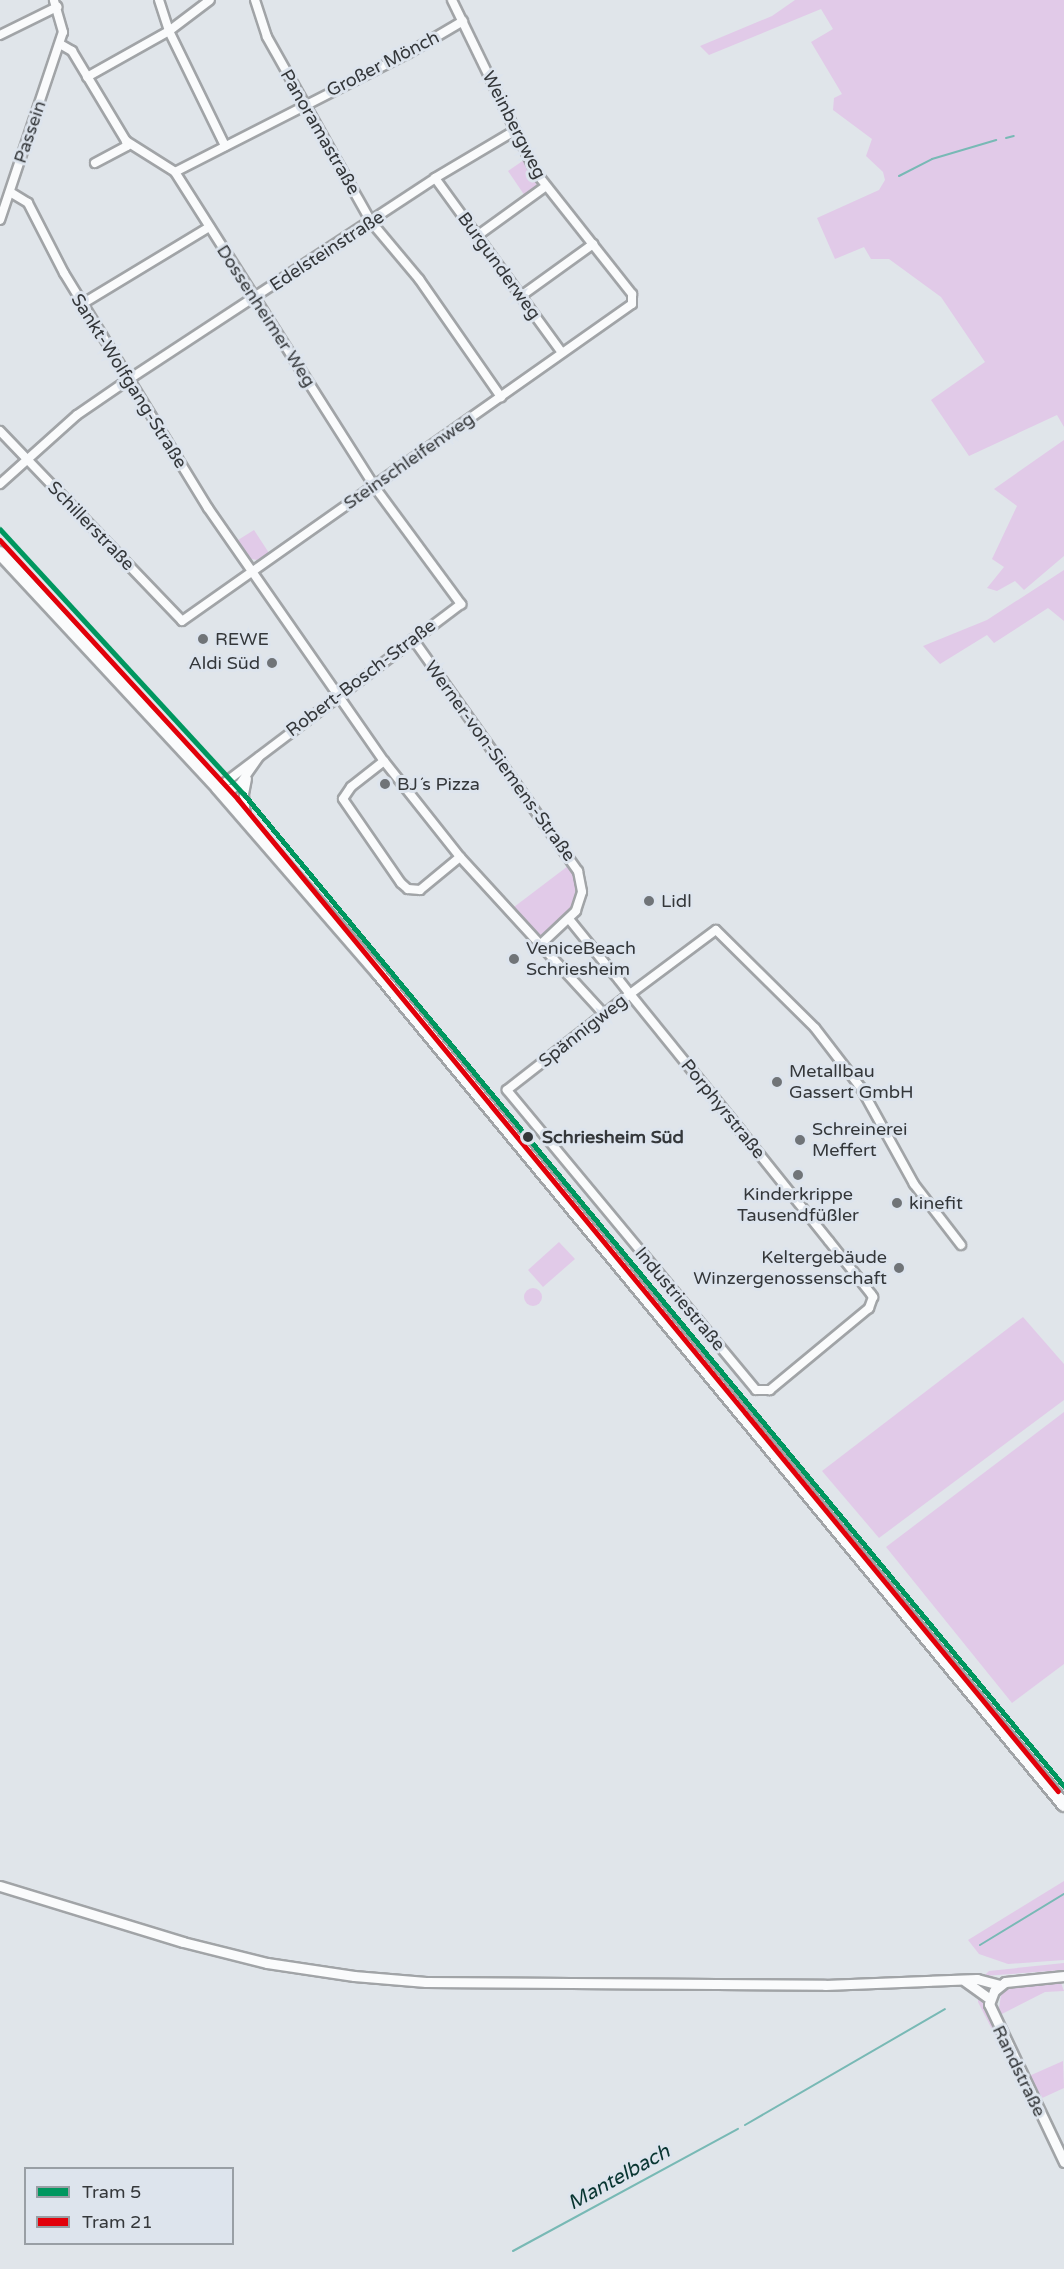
<!DOCTYPE html>
<meta charset="utf-8">
<style>
body{margin:0}
#map{position:relative;width:1064px;height:2269px;overflow:hidden;background:#e0e5ea;font-family:"Varela Round",sans-serif}
div>[style]{position:absolute}
.green>*{inset:0;background:#e1cae8}
.round{border-radius:50%}
.stream>*{height:2px;margin:-1px;padding:0 1px;transform-origin:1px;border-radius:1px;background:#78b9b5}
.roads{filter:drop-shadow(2px 0 #a1a4a7) drop-shadow(-2px 0 #a1a4a7) drop-shadow(0 2px #a1a4a7) drop-shadow(0 -2px #a1a4a7)}
.minor>*{height:8px;margin:-4px;padding:0 4px;transform-origin:4px;border-radius:4px;background:#fafbfc}
.tertiary>*{height:9px;margin:-4.5px;padding:0 4.5px;transform-origin:4.5px;border-radius:4.5px;background:#fafbfc}
.primary>*{height:12px;margin:-6px;padding:0 6px;transform-origin:6px;border-radius:6px;background:#fafbfc}
.tram-1>*{height:4.5px;margin:-2.25px;padding:0 2.25px;transform-origin:2.25px;border-radius:2.25px;background:#00975f}
.tram-2>*{height:4.5px;margin:-2.25px;padding:0 2.25px;transform-origin:2.25px;border-radius:2.25px;background:#e2000a}
.dots>*{width:16px;height:16px;translate:-50% -50%;box-sizing:border-box;border:3px solid #dde4ed;border-radius:50%}
span{translate:-50% -50%;white-space:nowrap;text-align:center;line-height:1.15;-webkit-text-stroke:6px #dde4ed;paint-order:stroke}
.street-label{font-size:18px;color:#34373a}
.poi-label{font-size:18px;color:#34373a}
.left{translate:0 -50%;text-align:left}
.right{translate:-100% -50%;text-align:right}
.stop-label{font-size:18px;color:#34373a;font-weight:700}
.water-label{font-size:20px;color:#083531;font-style:italic}
.legend{position:absolute;left:24px;top:2167px;width:210px;height:78px;box-sizing:border-box;background:#dde4ed;border:2px solid #999fa5;margin:0;padding:8px 10px;list-style:none;font-size:18px;color:#34373a}
.legend li{display:flex;align-items:center;gap:12px;height:30px}
.legend b{width:30px;border:2px solid #999fa5}
</style>
<div id="map">
<div class="green">
<i style="clip-path:polygon(795px 0,1064px 0,1064px 427px,1057px 415px,969px 456px,931px 400px,985px 362px,941px 297px,889px 259px,871px 259px,864px 247px,835px 259px,817px 218px,879px 190px,885px 180px,883px 172px,866px 156px,872px 139px,833px 110px,834px 98px,842px 94px,811px 42px,833px 29px,821px 9px,709px 55px,700px 46px,772px 16px)"></i>
<i style="clip-path:polygon(524px 160px,540px 184px,525px 196px,508px 171px)"></i>
<i style="clip-path:polygon(1064px 440px,1064px 556px,1024px 590px,1015px 581px,997px 591px,987px 588px,1004px 567px,992px 559px,1017px 506px,994px 489px)"></i>
<i style="clip-path:polygon(254px 530px,269px 553px,257px 560px,251px 559px,238px 540px)"></i>
<i style="clip-path:polygon(1064px 570px,1064px 621px,1048px 608px,994px 643px,987px 635px,940px 664px,923px 646px,987px 620px)"></i>
<i style="clip-path:polygon(568px 866px,576px 878px,574px 904px,567px 916px,542px 938px,514px 907px)"></i>
<i style="clip-path:polygon(559px 1242px,575px 1259px,543px 1287px,528px 1270px)"></i>
<i class="round" style="left:524px;top:1288px;width:18px;height:18px"></i>
<i style="clip-path:polygon(1023px 1317px,1064px 1364px,1064px 1400px,879px 1538px,822px 1471px)"></i>
<i style="clip-path:polygon(1064px 1412px,1064px 1664px,1012px 1703px,886px 1547px)"></i>
<i style="clip-path:polygon(1064px 1881px,1064px 1960px,1008px 1964px,979px 1954px,968px 1940px)"></i>
<i style="clip-path:polygon(1064px 1963px,1064px 1970px,984px 1976px,989px 1971px)"></i>
<i style="clip-path:polygon(1060px 1980px,1064px 1991px,1045px 1992px,1000px 2015px,1021px 2061px,998px 2015px,1001px 1995px,1010px 1986px)"></i>
<i style="clip-path:polygon(978px 1995px,981px 1998px,1041px 2125px,978px 2002px)"></i>
<i style="clip-path:polygon(1063px 2061px,1064px 2088px,1040px 2099px,1029px 2076px)"></i>
</div>
<div class="stream">
<i style="left:1006px;top:138px;width:8px;rotate:-14deg"></i>
<i style="left:899px;top:176px;width:37px;rotate:-27deg"></i>
<i style="left:932px;top:159px;width:67px;rotate:-16.5deg"></i>
<i style="left:980px;top:1945px;width:98px;rotate:-31.3deg"></i>
<i style="left:745px;top:2125px;width:231px;rotate:-30.1deg"></i>
<i style="left:513px;top:2251px;width:256px;rotate:-28.5deg"></i>
</div>
<div class="roads">
<div class="minor">
<i style="left:159px;top:0;width:33px;rotate:72deg"></i>
<i style="left:169px;top:31px;width:128px;rotate:64deg"></i>
<i style="left:255px;top:0;width:39px;rotate:72deg"></i>
<i style="left:267px;top:37px;width:214px;rotate:60.6deg"></i>
<i style="left:372px;top:223px;width:73px;rotate:50deg"></i>
<i style="left:419px;top:279px;width:144px;rotate:55.2deg"></i>
<i style="left:0;top:35px;width:64px;rotate:-26.2deg"></i>
<i style="left:60px;top:44px;width:14px;rotate:30deg"></i>
<i style="left:72px;top:51px;width:105px;rotate:59deg"></i>
<i style="left:126px;top:141px;width:58px;rotate:32.3deg"></i>
<i style="left:175px;top:172px;width:372px;rotate:57.6deg"></i>
<i style="left:374px;top:486px;width:147px;rotate:53.6deg"></i>
<i style="left:461px;top:604px;width:305px;rotate:142.9deg"></i>
<i style="left:87px;top:77px;width:94px;rotate:-29.3deg"></i>
<i style="left:169px;top:31px;width:51px;rotate:-37.1deg"></i>
<i style="left:95px;top:163px;width:36px;rotate:-28deg"></i>
<i style="left:127px;top:146px;width:5px;rotate:-101deg"></i>
<i style="left:175px;top:172px;width:260px;rotate:-27deg"></i>
<i style="left:407px;top:54px;width:65px;rotate:-30.5deg"></i>
<i style="left:435px;top:178px;width:216px;rotate:54deg"></i>
<i style="left:10px;top:192px;width:21px;rotate:31deg"></i>
<i style="left:28px;top:203px;width:79px;rotate:62.8deg"></i>
<i style="left:64px;top:273px;width:276px;rotate:58.5deg"></i>
<i style="left:208px;top:508px;width:308px;rotate:55.2deg"></i>
<i style="left:384px;top:761px;width:122px;rotate:51.6deg"></i>
<i style="left:460px;top:857px;width:213px;rotate:47.5deg"></i>
<i style="left:0;top:220px;width:198px;rotate:-71.5deg"></i>
<i style="left:63px;top:32px;width:33px;rotate:-106deg"></i>
<i style="left:477px;top:236px;width:85px;rotate:-35.9deg"></i>
<i style="left:521px;top:296px;width:89px;rotate:-35.8deg"></i>
<i style="left:82px;top:304px;width:149px;rotate:-31.2deg"></i>
<i style="left:0;top:431px;width:263px;rotate:46.2deg"></i>
<i style="left:182px;top:621px;width:550px;rotate:-35.16deg"></i>
<i style="left:632px;top:304px;width:10px;rotate:-90deg"></i>
<i style="left:632px;top:294px;width:157px;rotate:-128.3deg"></i>
<i style="left:535px;top:171px;width:190px;rotate:-115.9deg"></i>
<i style="left:0;top:484px;width:103px;rotate:-41.9deg"></i>
<i style="left:77px;top:415px;width:62px;rotate:-34.5deg"></i>
<i style="left:128px;top:380px;width:367px;rotate:-33.3deg"></i>
<i style="left:435px;top:178px;width:92px;rotate:-30.7deg"></i>
<i style="left:413px;top:639px;width:285px;rotate:54.6deg"></i>
<i style="left:578px;top:871px;width:21px;rotate:79deg"></i>
<i style="left:582px;top:892px;width:20px;rotate:108deg"></i>
<i style="left:576px;top:911px;width:47px;rotate:136.7deg"></i>
<i style="left:384px;top:761px;width:42px;rotate:141.8deg"></i>
<i style="left:351px;top:787px;width:14px;rotate:124deg"></i>
<i style="left:343px;top:799px;width:102px;rotate:55.4deg"></i>
<i style="left:401px;top:883px;width:9px;rotate:41deg"></i>
<i style="left:408px;top:889px;width:12px;rotate:5deg"></i>
<i style="left:420px;top:890px;width:52px;rotate:-39.5deg"></i>
<i style="left:218px;top:788px;width:14px;rotate:4deg"></i>
<i style="left:232px;top:789px;width:9px;rotate:-32deg"></i>
<i style="left:240px;top:784px;width:33px;rotate:-55deg"></i>
<i style="left:246px;top:818px;width:24px;rotate:-95deg"></i>
<i style="left:244px;top:794px;width:15px;rotate:-79deg"></i>
<i style="left:569px;top:919px;width:60px;rotate:51deg"></i>
<i style="left:607px;top:966px;width:18px;rotate:49deg"></i>
<i style="left:619px;top:980px;width:18px;rotate:52deg"></i>
<i style="left:630px;top:994px;width:175px;rotate:51deg"></i>
<i style="left:740px;top:1130px;width:142px;rotate:51.3deg"></i>
<i style="left:829px;top:1241px;width:68px;rotate:51.6deg"></i>
<i style="left:871px;top:1294px;width:4px;rotate:56deg"></i>
<i style="left:873px;top:1297px;width:12px;rotate:110deg"></i>
<i style="left:869px;top:1308px;width:129px;rotate:140.4deg"></i>
<i style="left:770px;top:1390px;width:14px;rotate:180deg"></i>
<i style="left:756px;top:1390px;width:390px;rotate:-129.7deg"></i>
<i style="left:507px;top:1090px;width:156px;rotate:-38deg"></i>
<i style="left:630px;top:994px;width:107px;rotate:-36.7deg"></i>
<i style="left:716px;top:930px;width:139px;rotate:44.7deg"></i>
<i style="left:815px;top:1028px;width:76px;rotate:52.5deg"></i>
<i style="left:861px;top:1088px;width:110px;rotate:61.1deg"></i>
<i style="left:914px;top:1184px;width:77px;rotate:52.4deg"></i>
</div>
<div class="tertiary">
<i style="left:0;top:1886px;width:191px;rotate:17deg"></i>
<i style="left:183px;top:1942px;width:87px;rotate:14deg"></i>
<i style="left:267px;top:1963px;width:88px;rotate:8.5deg"></i>
<i style="left:354px;top:1976px;width:72px;rotate:4.8deg"></i>
<i style="left:426px;top:1982px;width:399px;rotate:0.4deg"></i>
<i style="left:825px;top:1985px;width:152px;rotate:-2.3deg"></i>
<i style="left:977px;top:1979px;width:23px;rotate:15deg"></i>
<i style="left:1064px;top:1976px;width:59px;rotate:174.2deg"></i>
<i style="left:1005px;top:1982px;width:14px;rotate:141deg"></i>
<i style="left:994px;top:1991px;width:14px;rotate:111deg"></i>
<i style="left:989px;top:2004px;width:175px;rotate:64.6deg"></i>
<i style="left:965px;top:1981px;width:31px;rotate:36deg"></i>
</div>
<div class="primary">
<i style="left:0;top:553px;width:321px;rotate:47.1deg"></i>
<i style="left:218px;top:788px;width:246px;rotate:49.1deg"></i>
<i style="left:379px;top:974px;width:1077px;rotate:50.5deg"></i>
</div>
</div>
<div class="tram-1">
<i style="left:0;top:529px;width:360px;rotate:47.4deg"></i>
<i style="left:244px;top:794px;width:1287px;rotate:50.42deg"></i>
</div>
<div class="tram-2">
<i style="left:0;top:540px;width:352px;rotate:47.4deg"></i>
<i style="left:238px;top:799px;width:1287px;rotate:50.42deg"></i>
</div>
<div class="dots">
<i style="left:203px;top:639px;background:#707478"></i>
<i style="left:272px;top:663px;background:#707478"></i>
<i style="left:385px;top:784px;background:#707478"></i>
<i style="left:649px;top:901px;background:#707478"></i>
<i style="left:514px;top:959px;background:#707478"></i>
<i style="left:777px;top:1082px;background:#707478"></i>
<i style="left:528px;top:1137px;background:#34373a"></i>
<i style="left:800px;top:1140px;background:#707478"></i>
<i style="left:798px;top:1175px;background:#707478"></i>
<i style="left:897px;top:1203px;background:#707478"></i>
<i style="left:899px;top:1268px;background:#707478"></i>
</div>
<div class="street-label">
<span style="left:383px;top:64px;rotate:-27deg">Großer Mönch</span>
<span style="left:514px;top:125px;rotate:63deg">Weinbergweg</span>
<span style="left:30px;top:132px;rotate:-71deg">Passein</span>
<span style="left:320px;top:132px;rotate:60deg">Panoramastraße</span>
<span style="left:327px;top:251px;rotate:-33deg">Edelsteinstraße</span>
<span style="left:499px;top:266px;rotate:54deg">Burgunderweg</span>
<span style="left:266px;top:316px;rotate:57deg">Dossenheimer Weg</span>
<span style="left:129px;top:381px;rotate:58deg">Sankt-Wolfgang-Straße</span>
<span style="left:409px;top:461px;rotate:-35deg">Steinschleifenweg</span>
<span style="left:91px;top:526px;rotate:46deg">Schillerstraße</span>
<span style="left:361px;top:678px;rotate:-37deg">Robert-Bosch-Straße</span>
<span style="left:500px;top:761px;rotate:54deg">Werner-von-Siemens-Straße</span>
<span style="left:583px;top:1031px;rotate:-38deg">Spännigweg</span>
<span style="left:723px;top:1109px;rotate:51deg">Porphyrstraße</span>
<span style="left:680px;top:1299px;rotate:50deg">Industriestraße</span>
<span style="left:1019px;top:2071px;rotate:64deg">Randstraße</span>
</div>
<div class="poi-label">
<span class="left" style="left:215px;top:639px">REWE</span>
<span class="right" style="left:260px;top:663px">Aldi Süd</span>
<span class="left" style="left:397px;top:784px">BJ´s Pizza</span>
<span class="left" style="left:661px;top:901px">Lidl</span>
<span class="left" style="left:526px;top:959px">VeniceBeach<br>Schriesheim</span>
<span class="left" style="left:789px;top:1082px">Metallbau<br>Gassert GmbH</span>
<span class="left" style="left:812px;top:1140px">Schreinerei<br>Meffert</span>
<span style="left:798px;top:1205px">Kinderkrippe<br>Tausendfüßler</span>
<span class="left" style="left:909px;top:1203px">kinefit</span>
<span class="right" style="left:887px;top:1268px">Keltergebäude<br>Winzergenossenschaft</span>
</div>
<div class="stop-label">
<span class="left" style="left:542px;top:1137px">Schriesheim Süd</span>
</div>
<div class="water-label">
<span style="left:619px;top:2178px;rotate:-29deg">Mantelbach</span>
</div>
<ul class="legend">
<li><b style="height:8px;background:#00975f"></b>Tram 5</li>
<li><b style="height:8px;background:#e2000a"></b>Tram 21</li>
</ul>
</div>
